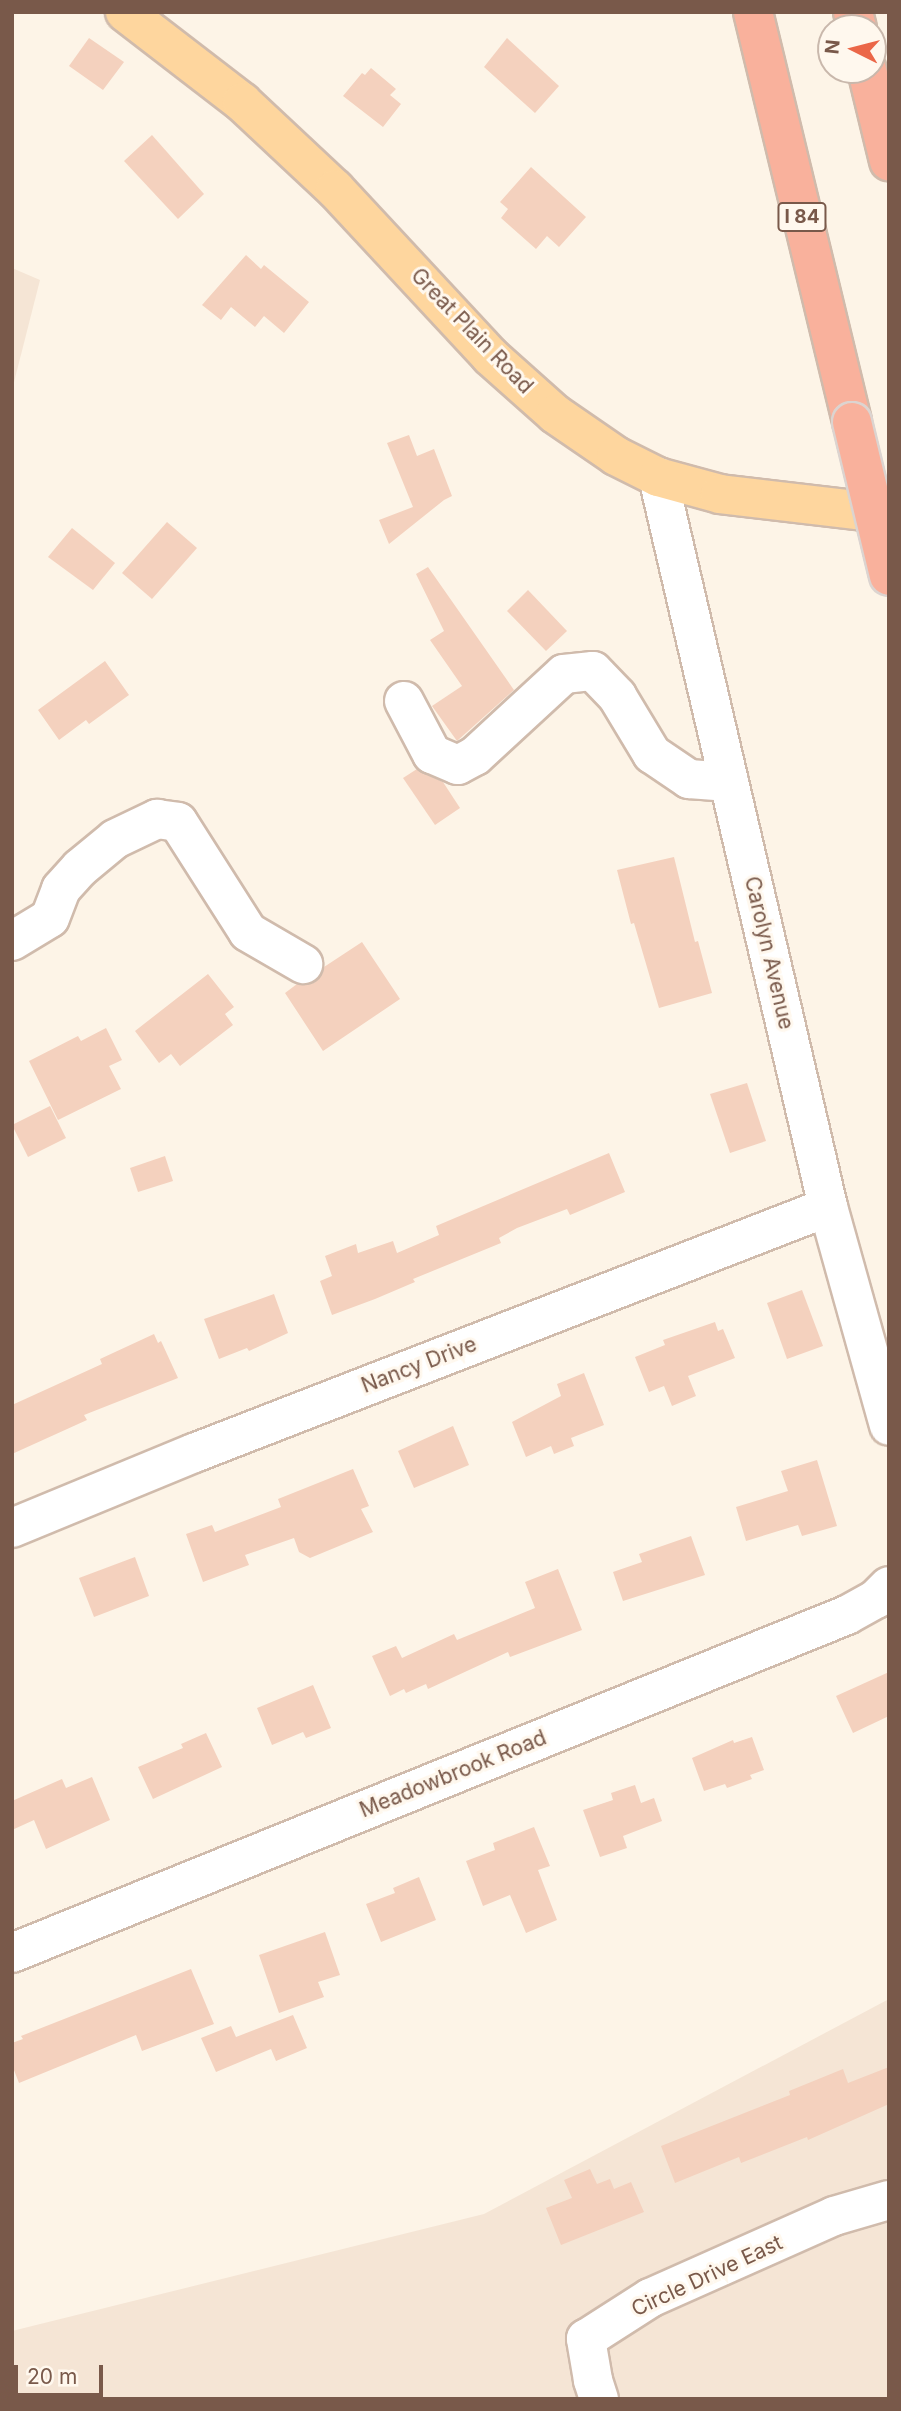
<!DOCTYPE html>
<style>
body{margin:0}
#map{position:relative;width:901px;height:2411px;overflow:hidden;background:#fdf4e7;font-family:Inter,sans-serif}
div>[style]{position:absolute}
.residential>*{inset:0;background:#f5e5d5}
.building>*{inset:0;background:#f4d1be}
.roads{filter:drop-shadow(2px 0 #d0bbac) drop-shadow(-2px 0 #d0bbac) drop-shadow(0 2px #d0bbac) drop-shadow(0 -2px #d0bbac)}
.minor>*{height:38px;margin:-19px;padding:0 19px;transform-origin:19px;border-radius:19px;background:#fff}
.major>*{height:38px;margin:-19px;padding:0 19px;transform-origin:19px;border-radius:19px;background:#fed69e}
.highway>*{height:38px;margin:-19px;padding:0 19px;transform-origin:19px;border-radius:19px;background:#f9b19c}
.bridges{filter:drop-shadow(2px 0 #dcd4d0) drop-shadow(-2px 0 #dcd4d0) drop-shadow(0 2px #dcd4d0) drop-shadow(0 -2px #dcd4d0)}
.highway-bridge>*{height:38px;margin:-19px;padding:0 19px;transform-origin:19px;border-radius:19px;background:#f9b19c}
span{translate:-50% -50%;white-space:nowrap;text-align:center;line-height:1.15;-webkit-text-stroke:6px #fff8ee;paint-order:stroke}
.shield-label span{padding:2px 5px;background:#fff8ee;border:2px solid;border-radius:5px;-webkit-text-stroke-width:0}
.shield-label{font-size:19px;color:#79594a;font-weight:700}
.street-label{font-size:21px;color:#79594a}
.frame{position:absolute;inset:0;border:14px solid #79594a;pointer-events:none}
.north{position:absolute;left:817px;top:14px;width:70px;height:70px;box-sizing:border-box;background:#fff8ee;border:2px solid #c9b8ac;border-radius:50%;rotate:276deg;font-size:19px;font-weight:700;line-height:28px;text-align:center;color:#79594a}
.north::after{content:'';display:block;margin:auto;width:24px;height:32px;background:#eb6748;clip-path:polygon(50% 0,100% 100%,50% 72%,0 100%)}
.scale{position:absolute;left:14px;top:2365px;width:89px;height:32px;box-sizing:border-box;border:4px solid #79594a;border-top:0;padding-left:9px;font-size:21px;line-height:24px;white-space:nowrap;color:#79594a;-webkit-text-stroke:5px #fff8ee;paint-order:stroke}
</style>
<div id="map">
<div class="residential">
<i style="clip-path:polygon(12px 268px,40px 280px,12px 390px)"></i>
<i style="clip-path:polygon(889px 1999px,889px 2399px,12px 2399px,12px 2331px,484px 2214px)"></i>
</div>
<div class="building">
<i style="clip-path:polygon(89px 38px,124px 62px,103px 90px,69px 66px)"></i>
<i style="clip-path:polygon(507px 38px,559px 86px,535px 113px,484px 67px)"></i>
<i style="clip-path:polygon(371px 68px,396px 89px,390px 95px,401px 104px,383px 127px,343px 96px,362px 73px,365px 75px)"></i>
<i style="clip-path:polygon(152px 135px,204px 194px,178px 219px,124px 161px)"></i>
<i style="clip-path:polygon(531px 167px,586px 217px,559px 247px,547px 236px,536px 249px,501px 218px,508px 209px,500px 202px)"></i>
<i style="clip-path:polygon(246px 255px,261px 269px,264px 265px,309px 302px,284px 333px,264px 316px,255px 327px,231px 307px,221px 320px,202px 305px)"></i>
<i style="clip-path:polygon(409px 435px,417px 456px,434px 449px,452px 496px,444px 500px,389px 544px,379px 520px,413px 507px,387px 443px)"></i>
<i style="clip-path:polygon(167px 522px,197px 548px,152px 599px,122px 573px)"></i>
<i style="clip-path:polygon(72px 528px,115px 563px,93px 590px,48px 557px)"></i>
<i style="clip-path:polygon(428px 567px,514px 690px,457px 741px,432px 706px,462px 686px,430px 640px,444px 631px,416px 574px)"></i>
<i style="clip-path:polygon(528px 590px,567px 631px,546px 651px,507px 611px)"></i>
<i style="clip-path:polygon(105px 661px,129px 695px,89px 724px,86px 720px,59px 740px,38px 710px)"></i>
<i style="clip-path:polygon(417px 769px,443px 782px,460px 808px,435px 825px,403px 778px)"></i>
<i style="clip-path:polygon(674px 857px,695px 942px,698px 941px,712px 993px,659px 1008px,634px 923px,631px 924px,617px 870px)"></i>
<i style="clip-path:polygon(362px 942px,400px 999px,323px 1051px,285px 993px,297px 984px,314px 983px,324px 967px)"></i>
<i style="clip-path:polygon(208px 974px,234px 1007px,225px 1014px,233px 1025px,180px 1066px,171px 1054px,159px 1063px,135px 1031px)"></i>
<i style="clip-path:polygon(106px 1028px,122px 1060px,109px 1066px,121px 1089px,58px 1120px,29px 1061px,78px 1036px,81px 1041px)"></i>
<i style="clip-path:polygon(747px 1083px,766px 1141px,730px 1153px,710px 1094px)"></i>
<i style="clip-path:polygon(50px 1106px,66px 1138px,28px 1157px,12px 1125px)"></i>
<i style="clip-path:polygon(609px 1153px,625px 1192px,570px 1215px,567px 1209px,517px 1228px,499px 1238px,501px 1243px,413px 1279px,415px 1282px,375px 1299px,332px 1315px,320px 1281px,332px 1276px,325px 1256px,356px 1244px,358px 1253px,393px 1241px,397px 1253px,439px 1235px,436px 1226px)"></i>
<i style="clip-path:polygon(165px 1156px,173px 1181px,138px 1192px,130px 1168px)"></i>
<i style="clip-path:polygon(802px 1290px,823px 1346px,787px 1359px,767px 1303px)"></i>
<i style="clip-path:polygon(274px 1294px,288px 1333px,249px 1351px,247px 1348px,219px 1359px,204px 1319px)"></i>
<i style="clip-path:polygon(715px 1322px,718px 1331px,723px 1329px,735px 1358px,688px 1376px,696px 1396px,672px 1406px,664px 1386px,649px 1392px,635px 1357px,665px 1345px,663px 1340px)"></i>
<i style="clip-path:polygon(154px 1334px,158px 1343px,161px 1341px,178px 1378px,84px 1415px,87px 1420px,12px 1454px,12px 1405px,102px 1364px,100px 1359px)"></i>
<i style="clip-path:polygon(584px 1373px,604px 1425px,571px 1438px,574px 1446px,554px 1454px,551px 1446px,526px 1457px,512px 1422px,561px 1396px,557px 1384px)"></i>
<i style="clip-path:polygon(453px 1426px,469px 1465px,414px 1488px,398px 1451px)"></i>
<i style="clip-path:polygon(817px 1460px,837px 1526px,802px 1536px,798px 1525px,746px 1541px,736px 1507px,788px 1491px,781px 1471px)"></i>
<i style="clip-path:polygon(353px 1469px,369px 1506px,361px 1509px,373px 1532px,310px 1558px,299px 1552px,294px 1538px,245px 1555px,249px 1565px,203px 1582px,186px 1534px,212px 1525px,215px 1532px,281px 1507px,278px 1499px)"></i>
<i style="clip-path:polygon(691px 1536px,705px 1575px,623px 1601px,613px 1572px,642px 1562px,639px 1554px)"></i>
<i style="clip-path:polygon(135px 1557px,149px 1596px,94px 1617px,79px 1578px)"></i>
<i style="clip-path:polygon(558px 1569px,582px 1630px,510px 1657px,508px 1652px,428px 1689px,426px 1684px,406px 1693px,404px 1689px,390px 1696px,372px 1656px,396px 1646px,402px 1658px,454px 1634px,457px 1640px,535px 1608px,525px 1582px)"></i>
<i style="clip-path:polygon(889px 1672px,889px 1716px,853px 1733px,836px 1696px)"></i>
<i style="clip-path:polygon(313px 1685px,331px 1728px,306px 1738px,303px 1732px,272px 1745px,257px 1708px)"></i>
<i style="clip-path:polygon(206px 1733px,222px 1767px,153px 1799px,138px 1767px,183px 1748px,181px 1744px)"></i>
<i style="clip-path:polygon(752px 1737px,764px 1770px,750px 1775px,752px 1779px,727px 1788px,725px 1784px,704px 1791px,692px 1758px,733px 1740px,734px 1743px)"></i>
<i style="clip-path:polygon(92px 1777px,110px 1820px,46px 1849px,34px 1820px,12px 1830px,12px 1801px,62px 1779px,66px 1788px)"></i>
<i style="clip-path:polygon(635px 1785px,641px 1803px,654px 1798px,662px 1821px,623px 1836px,627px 1848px,600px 1857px,583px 1810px,613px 1800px,611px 1793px)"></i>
<i style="clip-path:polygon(534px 1827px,550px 1866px,538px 1870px,557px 1920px,526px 1933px,510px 1895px,483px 1906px,466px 1861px,495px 1850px,493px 1843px)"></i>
<i style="clip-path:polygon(419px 1877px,436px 1920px,381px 1942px,366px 1904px,395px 1893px,393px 1888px)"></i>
<i style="clip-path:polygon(325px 1932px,340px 1975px,318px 1982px,324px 1997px,279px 2013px,259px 1955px)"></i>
<i style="clip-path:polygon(191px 1969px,214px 2024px,142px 2051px,136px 2035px,19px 2083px,12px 2065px,12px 2043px,23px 2039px,21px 2036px)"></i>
<i style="clip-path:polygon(293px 2015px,307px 2048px,276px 2061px,271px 2049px,216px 2072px,201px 2038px,231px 2026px,236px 2037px)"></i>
<i style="clip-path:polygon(889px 2067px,889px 2104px,808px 2140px,807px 2137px,741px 2163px,739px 2157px,675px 2183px,661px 2146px,790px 2095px,789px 2091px,843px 2069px,848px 2083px)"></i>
<i style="clip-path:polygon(590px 2169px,597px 2184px,610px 2179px,614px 2189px,631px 2182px,644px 2212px,561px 2245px,546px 2208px,572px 2198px,564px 2180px)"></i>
</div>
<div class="roads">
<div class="minor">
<i style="left:658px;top:477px;width:750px;rotate:76.89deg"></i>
<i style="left:828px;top:1207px;width:227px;rotate:74.4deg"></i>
<i style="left:404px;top:701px;width:60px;rotate:62.2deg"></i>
<i style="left:432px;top:754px;width:28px;rotate:23deg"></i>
<i style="left:458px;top:765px;width:19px;rotate:-28deg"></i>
<i style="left:475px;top:756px;width:121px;rotate:-42.7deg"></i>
<i style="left:564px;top:674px;width:29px;rotate:-6deg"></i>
<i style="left:593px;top:671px;width:35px;rotate:46deg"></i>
<i style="left:617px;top:696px;width:68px;rotate:58.9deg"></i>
<i style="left:652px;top:754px;width:45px;rotate:34deg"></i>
<i style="left:689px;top:779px;width:40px;rotate:4.3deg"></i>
<i style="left:12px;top:941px;width:44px;rotate:-31.2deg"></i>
<i style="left:50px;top:918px;width:31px;rotate:-69deg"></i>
<i style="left:61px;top:889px;width:28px;rotate:-48deg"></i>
<i style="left:80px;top:868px;width:45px;rotate:-39.6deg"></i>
<i style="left:115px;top:839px;width:47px;rotate:-25.5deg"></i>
<i style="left:157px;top:819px;width:21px;rotate:8deg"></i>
<i style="left:178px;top:822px;width:130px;rotate:57.5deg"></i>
<i style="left:248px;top:932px;width:64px;rotate:30.2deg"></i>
<i style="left:12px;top:1528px;width:197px;rotate:-22.4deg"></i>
<i style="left:194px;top:1453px;width:680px;rotate:-21.21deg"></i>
<i style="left:12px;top:1953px;width:901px;rotate:-22.04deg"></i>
<i style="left:847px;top:1615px;width:33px;rotate:-29deg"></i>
<i style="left:876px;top:1599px;width:18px;rotate:-45deg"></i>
<i style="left:599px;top:2399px;width:20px;rotate:-108deg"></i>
<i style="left:593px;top:2380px;width:42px;rotate:-99.7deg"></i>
<i style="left:586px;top:2339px;width:76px;rotate:-32.6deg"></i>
<i style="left:650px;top:2298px;width:201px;rotate:-24deg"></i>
<i style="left:834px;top:2216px;width:57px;rotate:-16.2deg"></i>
</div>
<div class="major">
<i style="left:125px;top:12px;width:148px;rotate:37.6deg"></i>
<i style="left:242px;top:102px;width:127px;rotate:43.1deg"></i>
<i style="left:335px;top:189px;width:228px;rotate:47.1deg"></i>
<i style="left:490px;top:356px;width:87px;rotate:41.7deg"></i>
<i style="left:555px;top:414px;width:74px;rotate:34.5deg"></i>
<i style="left:616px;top:456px;width:47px;rotate:26.6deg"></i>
<i style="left:658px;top:477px;width:64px;rotate:15.3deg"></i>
<i style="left:720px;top:494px;width:170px;rotate:6.7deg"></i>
</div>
<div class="highway">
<i style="left:753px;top:12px;width:422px;rotate:76.4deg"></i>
<i style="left:853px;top:12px;width:16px;rotate:76deg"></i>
<i style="left:867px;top:70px;width:94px;rotate:76.4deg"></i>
</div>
</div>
<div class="bridges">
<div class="highway-bridge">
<i style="left:852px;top:422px;width:158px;rotate:76.5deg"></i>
</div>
</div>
<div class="shield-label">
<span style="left:802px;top:217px">I 84</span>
</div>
<div class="street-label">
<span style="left:472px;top:331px;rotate:46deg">Great Plain Road</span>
<span style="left:769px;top:953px;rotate:77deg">Carolyn Avenue</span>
<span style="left:419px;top:1365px;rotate:-21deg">Nancy Drive</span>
<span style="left:453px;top:1774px;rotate:-22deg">Meadowbrook Road</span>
<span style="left:707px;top:2276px;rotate:-25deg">Circle Drive East</span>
</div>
<div class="frame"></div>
<div class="north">N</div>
<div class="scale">20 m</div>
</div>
